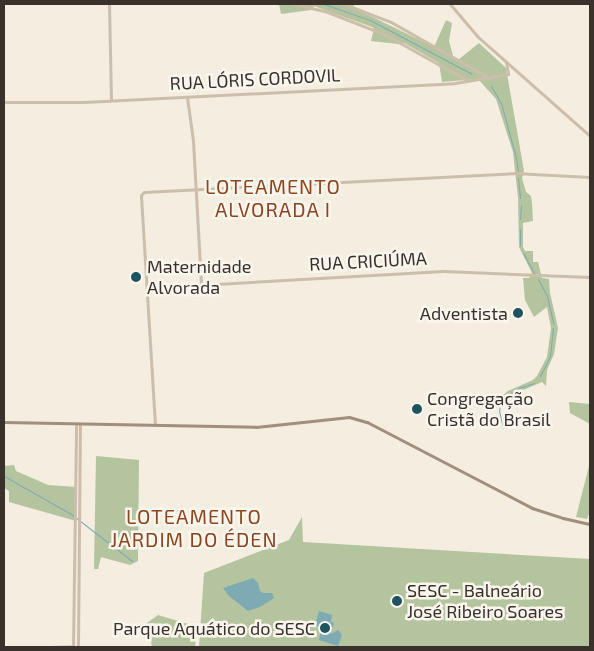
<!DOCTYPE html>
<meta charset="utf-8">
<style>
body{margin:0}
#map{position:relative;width:594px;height:651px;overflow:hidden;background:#f4ede0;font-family:"Exo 2",sans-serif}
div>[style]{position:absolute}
.green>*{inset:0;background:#b4c49f}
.water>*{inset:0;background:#7eabb3}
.stream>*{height:1px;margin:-0.5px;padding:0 0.5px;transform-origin:0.5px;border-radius:0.5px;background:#7eabb3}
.tertiary>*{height:3px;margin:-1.5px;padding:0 1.5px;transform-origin:1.5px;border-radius:1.5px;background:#cdbeab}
.secondary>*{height:3px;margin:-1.5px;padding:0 1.5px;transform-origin:1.5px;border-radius:1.5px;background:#a18e7c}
.dots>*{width:14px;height:14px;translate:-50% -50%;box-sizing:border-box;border:2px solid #fbf6ed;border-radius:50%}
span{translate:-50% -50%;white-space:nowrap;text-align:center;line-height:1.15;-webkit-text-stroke:5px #fbf6ed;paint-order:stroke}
.street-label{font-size:18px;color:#3b312b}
.poi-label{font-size:18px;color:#3b312b}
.left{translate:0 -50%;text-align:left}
.right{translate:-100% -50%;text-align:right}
.quarter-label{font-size:20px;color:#8d4620;letter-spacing:1px}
.frame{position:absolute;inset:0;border:5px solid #3b312b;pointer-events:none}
</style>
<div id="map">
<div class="green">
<i style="clip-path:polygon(279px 4px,353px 4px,354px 8px,434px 47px,446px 20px,452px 23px,449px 41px,454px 59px,458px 60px,479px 43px,506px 68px,524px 171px,522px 178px,526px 192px,531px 196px,532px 203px,533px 221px,523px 223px,523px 247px,525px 251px,533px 251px,533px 262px,538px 262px,542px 278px,549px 279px,550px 293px,558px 328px,554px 354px,547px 370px,546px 386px,542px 382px,512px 395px,503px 404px,498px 404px,498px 399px,508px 391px,533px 380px,537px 376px,547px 357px,551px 328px,547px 307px,534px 317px,525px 300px,523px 278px,529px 278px,532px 273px,519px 247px,518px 198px,513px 152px,496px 99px,478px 79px,442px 82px,439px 63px,404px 43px,398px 44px,371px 41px,374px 29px,372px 27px,314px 6px,311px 10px,281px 14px)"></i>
<i style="clip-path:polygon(569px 402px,590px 404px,590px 424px,570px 413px)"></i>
<i style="clip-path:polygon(96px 456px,139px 460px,138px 561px,130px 565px,101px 557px,98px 569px,94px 569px)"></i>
<i style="clip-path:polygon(590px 462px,590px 511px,587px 519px,576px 517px)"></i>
<i style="clip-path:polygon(14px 465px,16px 471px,48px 485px,76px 487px,76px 521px,9px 502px,9px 491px,4px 488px,4px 466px)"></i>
<i style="clip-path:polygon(302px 517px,303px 542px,590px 559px,590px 647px,199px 647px,204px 573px,289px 540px)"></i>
<i style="clip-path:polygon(158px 615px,198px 627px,195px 647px,152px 647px,147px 623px)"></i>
</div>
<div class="water">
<i style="clip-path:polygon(253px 578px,258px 583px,260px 591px,263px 593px,272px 593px,274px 598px,260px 607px,248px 611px,229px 596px,223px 588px)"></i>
<i style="clip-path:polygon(319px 611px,332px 615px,331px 622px,334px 623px,333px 627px,329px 628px,329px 631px,331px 634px,338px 630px,342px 635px,338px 646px,319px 640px,321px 629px,315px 625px)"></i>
</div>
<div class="stream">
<i style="left:324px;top:4px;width:49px;rotate:19.2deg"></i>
<i style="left:370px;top:20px;width:115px;rotate:27.9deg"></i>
<i style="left:491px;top:86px;width:20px;rotate:60deg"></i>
<i style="left:501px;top:103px;width:57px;rotate:74.7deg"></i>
<i style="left:516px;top:158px;width:13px;rotate:81deg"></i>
<i style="left:518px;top:178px;width:20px;rotate:84deg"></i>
<i style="left:520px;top:219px;width:14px;rotate:-86deg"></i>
<i style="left:520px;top:229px;width:16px;rotate:90deg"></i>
<i style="left:523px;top:253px;width:23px;rotate:61deg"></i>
<i style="left:538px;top:279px;width:19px;rotate:62deg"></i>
<i style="left:547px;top:296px;width:28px;rotate:77deg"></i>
<i style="left:540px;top:376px;width:22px;rotate:-63deg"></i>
<i style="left:550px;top:356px;width:28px;rotate:-84deg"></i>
<i style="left:503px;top:428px;width:17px;rotate:-103deg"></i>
<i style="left:499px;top:411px;width:13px;rotate:-81deg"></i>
<i style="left:501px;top:398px;width:21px;rotate:-29deg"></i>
<i style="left:519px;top:388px;width:16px;rotate:-18deg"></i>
<i style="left:4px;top:476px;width:77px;rotate:29.6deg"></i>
<i style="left:71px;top:514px;width:77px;rotate:37.6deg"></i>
</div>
<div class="tertiary">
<i style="left:109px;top:4px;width:96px;rotate:88.8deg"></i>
<i style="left:294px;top:4px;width:32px;rotate:13deg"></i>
<i style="left:325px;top:11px;width:66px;rotate:21.5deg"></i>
<i style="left:386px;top:35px;width:94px;rotate:29.3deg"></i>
<i style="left:344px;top:4px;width:50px;rotate:21deg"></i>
<i style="left:391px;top:22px;width:112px;rotate:29.6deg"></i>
<i style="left:450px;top:4px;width:43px;rotate:49.7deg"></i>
<i style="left:478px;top:37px;width:149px;rotate:41.5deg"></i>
<i style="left:187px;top:97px;width:44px;rotate:82.2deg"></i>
<i style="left:193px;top:141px;width:142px;rotate:86.8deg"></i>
<i style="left:4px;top:102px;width:80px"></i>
<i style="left:84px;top:102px;width:371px;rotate:-2.9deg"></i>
<i style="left:455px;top:83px;width:54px;rotate:-9.6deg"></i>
<i style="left:508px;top:74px;width:12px;rotate:-99deg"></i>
<i style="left:147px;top:288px;width:297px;rotate:-3.3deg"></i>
<i style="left:444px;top:271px;width:146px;rotate:2.4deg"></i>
<i style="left:155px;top:425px;width:230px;rotate:-93.5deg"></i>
<i style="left:141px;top:195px;width:4px;rotate:-45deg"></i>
<i style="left:144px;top:192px;width:370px;rotate:-2.9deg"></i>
<i style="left:514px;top:173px;width:76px;rotate:3deg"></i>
<i style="left:49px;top:647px;width:24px;rotate:-2deg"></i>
<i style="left:73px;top:647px;width:223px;rotate:-89.2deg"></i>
<i style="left:78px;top:647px;width:223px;rotate:-89.5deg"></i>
</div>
<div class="secondary">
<i style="left:4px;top:422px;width:252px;rotate:1.1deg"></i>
<i style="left:256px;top:427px;width:94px;rotate:-6.1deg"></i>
<i style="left:349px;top:417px;width:19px;rotate:16deg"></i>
<i style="left:367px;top:422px;width:186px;rotate:27.5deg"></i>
<i style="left:532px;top:508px;width:33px;rotate:18deg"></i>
<i style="left:563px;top:518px;width:28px;rotate:13deg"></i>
</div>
<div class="dots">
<i style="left:136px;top:277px;background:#1e535f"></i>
<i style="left:518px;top:313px;background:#1e535f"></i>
<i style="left:417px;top:409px;background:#1e535f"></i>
<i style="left:397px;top:601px;background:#1e535f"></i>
<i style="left:325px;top:628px;background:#1e535f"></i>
</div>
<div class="street-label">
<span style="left:255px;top:79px;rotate:-3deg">RUA LÓRIS CORDOVIL</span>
<span style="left:368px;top:261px;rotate:-3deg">RUA CRICIÚMA</span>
</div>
<div class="poi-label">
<span class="left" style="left:147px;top:277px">Maternidade<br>Alvorada</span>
<span class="right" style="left:508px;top:313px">Adventista</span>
<span class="left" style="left:427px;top:409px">Congregação<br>Cristã do Brasil</span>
<span class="left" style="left:407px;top:601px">SESC - Balneário<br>José Ribeiro Soares</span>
<span class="right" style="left:315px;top:628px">Parque Aquático do SESC</span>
</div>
<div class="quarter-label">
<span style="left:273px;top:198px">LOTEAMENTO<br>ALVORADA I</span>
<span style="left:194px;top:528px">LOTEAMENTO<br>JARDIM DO ÉDEN</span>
</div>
<div class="frame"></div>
</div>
